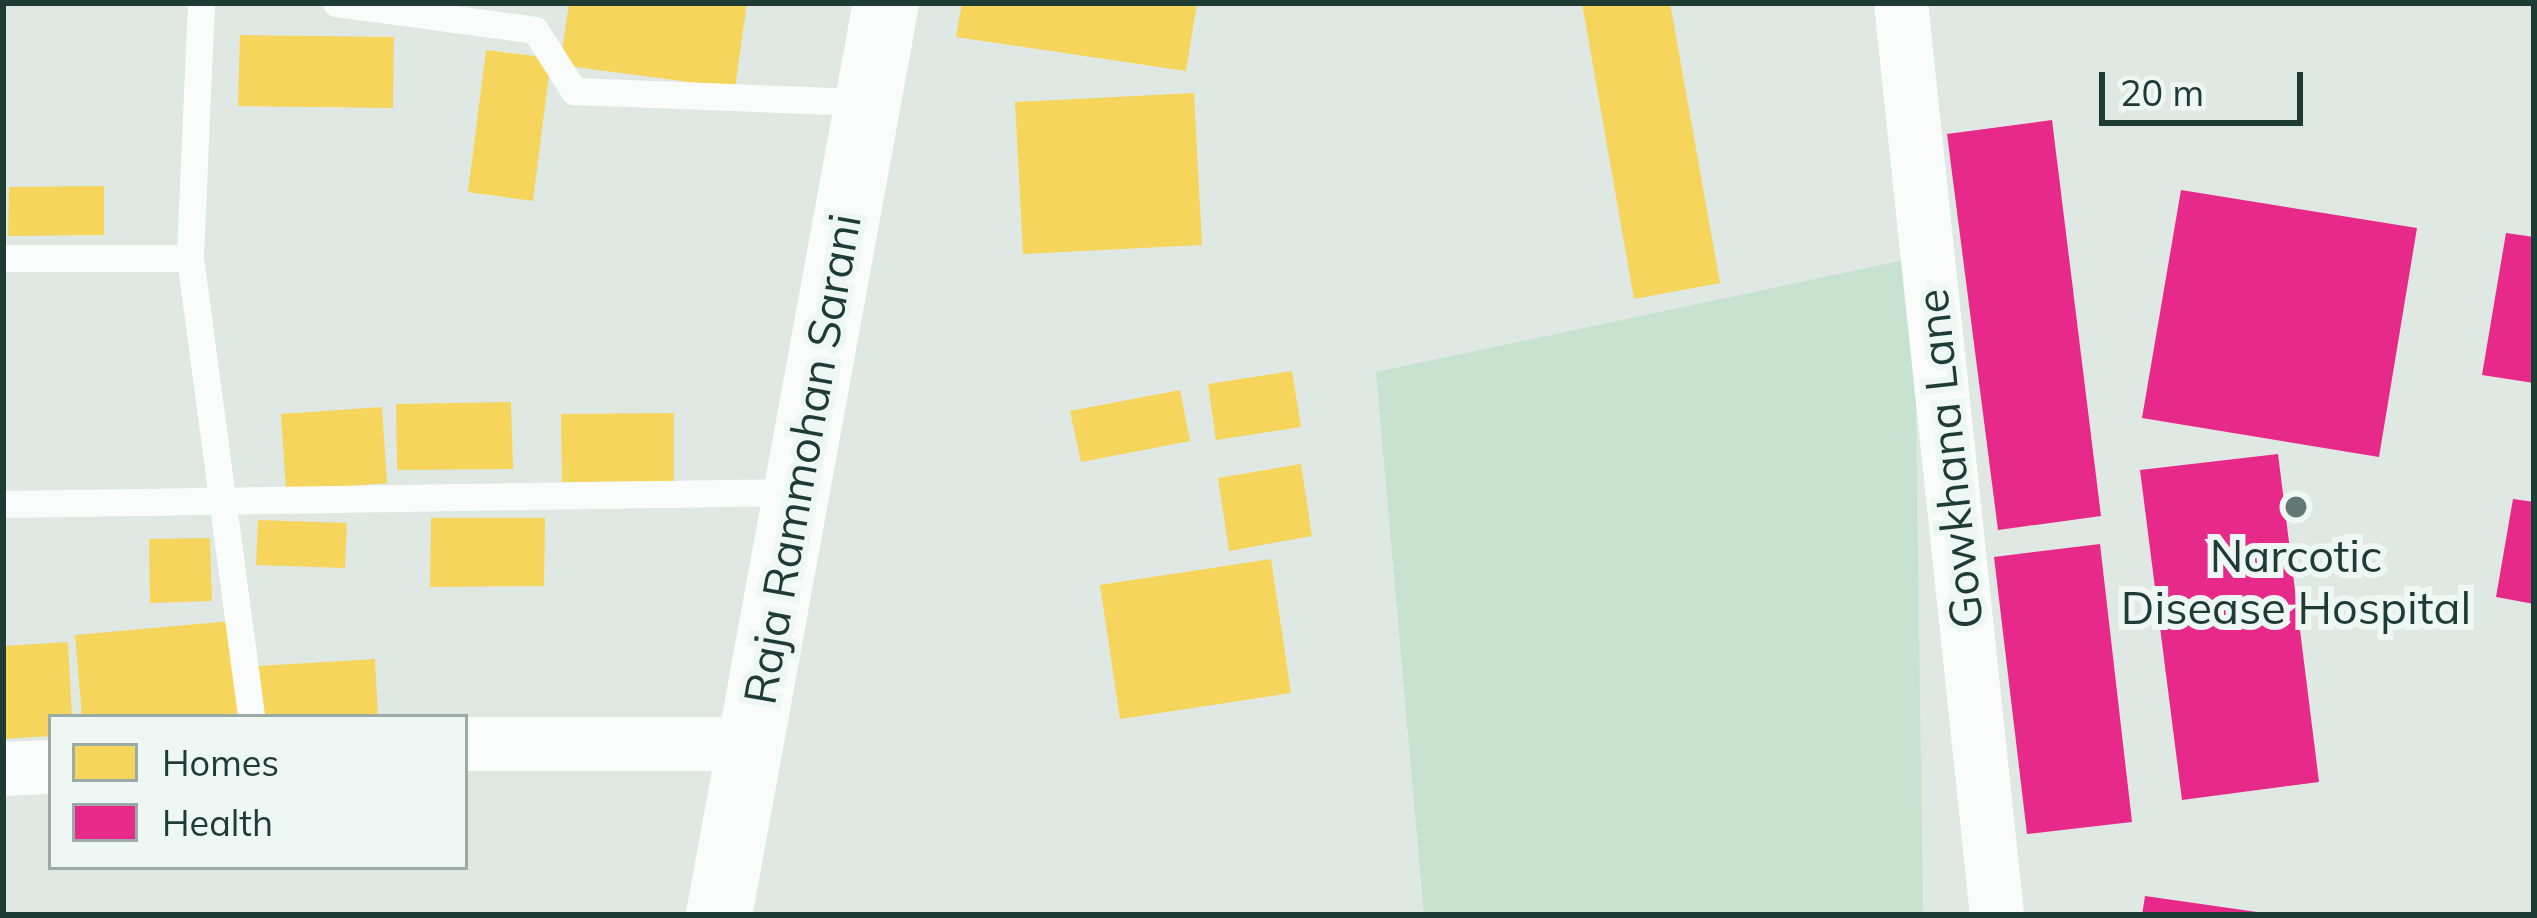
<!DOCTYPE html>
<style>
body{margin:0}
#map{position:relative;width:2537px;height:918px;overflow:hidden;background:#e0e8e4;font-family:Mulish,sans-serif}
div>[style]{position:absolute}
.green>*{inset:0;background:#c8e2d0}
.homes>*{inset:0;background:#f6d55c}
.health>*{inset:0;background:#e7298a}
.lane>*{height:27px;margin:-13.5px;padding:0 13.5px;transform-origin:13.5px;border-radius:13.5px;background:#fafcfb}
.street>*{height:54px;margin:-27px;padding:0 27px;transform-origin:27px;border-radius:27px;background:#fafcfb}
.secondary>*{height:66px;margin:-33px;padding:0 33px;transform-origin:33px;border-radius:33px;background:#fafcfb}
.dots>*{width:33px;height:33px;translate:-50% -50%;box-sizing:border-box;border:6px solid #eef7f3;border-radius:50%}
span{translate:-50% -50%;white-space:nowrap;text-align:center;line-height:1.15;-webkit-text-stroke:12px #eef7f3;paint-order:stroke}
.street-label{font-size:45px;color:#1e3b34}
.poi-label{font-size:45px;color:#1e3b34}
.frame{position:absolute;inset:0;border:6px solid #1e3b34;pointer-events:none}
.legend{position:absolute;left:48px;top:714px;width:420px;height:156px;box-sizing:border-box;background:#eef7f3;border:3px solid #9baca7;margin:0;padding:15px 21px;list-style:none;font-size:36px;color:#1e3b34}
.legend li{display:flex;align-items:center;gap:24px;height:60px}
.legend b{width:60px;border:3px solid #9baca7}
.scale{position:absolute;left:2099px;top:72px;width:204px;height:54px;box-sizing:border-box;border:6px solid #1e3b34;border-top:0;padding-left:15px;font-size:36px;line-height:42px;white-space:nowrap;color:#1e3b34;-webkit-text-stroke:9px #eef7f3;paint-order:stroke}
</style>
<div id="map">
<div class="green">
<i style="clip-path:polygon(1914px 258px,1923px 915px,1424px 915px,1376px 372px)"></i>
</div>
<div class="homes">
<i style="clip-path:polygon(569px 3px,747px 3px,735px 88px,560px 65px)"></i>
<i style="clip-path:polygon(962px 3px,1197px 3px,1186px 71px,956px 37px)"></i>
<i style="clip-path:polygon(1582px 3px,1670px 3px,1720px 283px,1634px 299px)"></i>
<i style="clip-path:polygon(240px 35px,394px 37px,393px 108px,238px 106px)"></i>
<i style="clip-path:polygon(486px 50px,551px 58px,533px 201px,468px 192px)"></i>
<i style="clip-path:polygon(1194px 93px,1202px 245px,1023px 254px,1015px 102px)"></i>
<i style="clip-path:polygon(104px 186px,104px 235px,8px 236px,9px 187px)"></i>
<i style="clip-path:polygon(1292px 371px,1301px 427px,1216px 440px,1208px 384px)"></i>
<i style="clip-path:polygon(1180px 390px,1190px 441px,1081px 462px,1070px 411px)"></i>
<i style="clip-path:polygon(511px 402px,513px 469px,397px 470px,396px 404px)"></i>
<i style="clip-path:polygon(382px 407px,387px 483px,286px 491px,281px 414px)"></i>
<i style="clip-path:polygon(674px 413px,674px 481px,562px 482px,561px 414px)"></i>
<i style="clip-path:polygon(1301px 464px,1312px 536px,1229px 551px,1218px 478px)"></i>
<i style="clip-path:polygon(431px 518px,545px 518px,544px 586px,430px 587px)"></i>
<i style="clip-path:polygon(258px 520px,347px 523px,345px 568px,256px 565px)"></i>
<i style="clip-path:polygon(210px 538px,212px 601px,150px 603px,149px 539px)"></i>
<i style="clip-path:polygon(1271px 559px,1291px 693px,1120px 719px,1100px 585px)"></i>
<i style="clip-path:polygon(231px 621px,240px 717px,82px 717px,75px 635px)"></i>
<i style="clip-path:polygon(68px 642px,72px 717px,51px 717px,51px 736px,3px 739px,3px 646px)"></i>
<i style="clip-path:polygon(375px 659px,378px 717px,260px 717px,258px 666px)"></i>
</div>
<div class="health">
<i style="clip-path:polygon(2052px 120px,2101px 516px,1998px 530px,1947px 134px)"></i>
<i style="clip-path:polygon(2181px 190px,2417px 228px,2379px 457px,2142px 418px)"></i>
<i style="clip-path:polygon(2506px 233px,2534px 237px,2534px 383px,2482px 375px)"></i>
<i style="clip-path:polygon(2278px 454px,2319px 782px,2182px 800px,2140px 470px)"></i>
<i style="clip-path:polygon(2513px 499px,2534px 502px,2534px 604px,2496px 597px)"></i>
<i style="clip-path:polygon(2100px 544px,2132px 822px,2027px 834px,1994px 557px)"></i>
<i style="clip-path:polygon(2145px 896px,2257px 912px,2257px 915px,2142px 915px)"></i>
</div>
<div class="lane">
<i style="left:201px;top:3px;width:255px;rotate:92.5deg"></i>
<i style="left:190px;top:258px;width:463px;rotate:82.4deg"></i>
<i style="left:336px;top:3px;width:201px;rotate:7.7deg"></i>
<i style="left:535px;top:30px;width:72px;rotate:57.4deg"></i>
<i style="left:574px;top:91px;width:292px;rotate:2.2deg"></i>
<i style="left:3px;top:258px;width:187px"></i>
<i style="left:3px;top:504px;width:794px;rotate:-0.87deg"></i>
</div>
<div class="street">
<i style="left:1901px;top:3px;width:917px;rotate:83.99deg"></i>
<i style="left:465px;top:744px;width:286px"></i>
<i style="left:3px;top:769px;width:48px;rotate:-2.4deg"></i>
</div>
<div class="secondary">
<i style="left:719px;top:915px;width:927px;rotate:-79.62deg"></i>
</div>
<div class="dots">
<i style="left:2296px;top:507px;background:#627872"></i>
</div>
<div class="street-label">
<span style="left:802px;top:459px;rotate:-80deg">Raja Rammohan Sarani</span>
<span style="left:1949px;top:459px;rotate:-96deg">Gowkhana Lane</span>
</div>
<div class="poi-label">
<span style="left:2296px;top:582px">Narcotic<br>Disease Hospital</span>
</div>
<div class="frame"></div>
<ul class="legend">
<li><b style="height:33px;background:#f6d55c"></b>Homes</li>
<li><b style="height:33px;background:#e7298a"></b>Health</li>
</ul>
<div class="scale">20 m</div>
</div>
